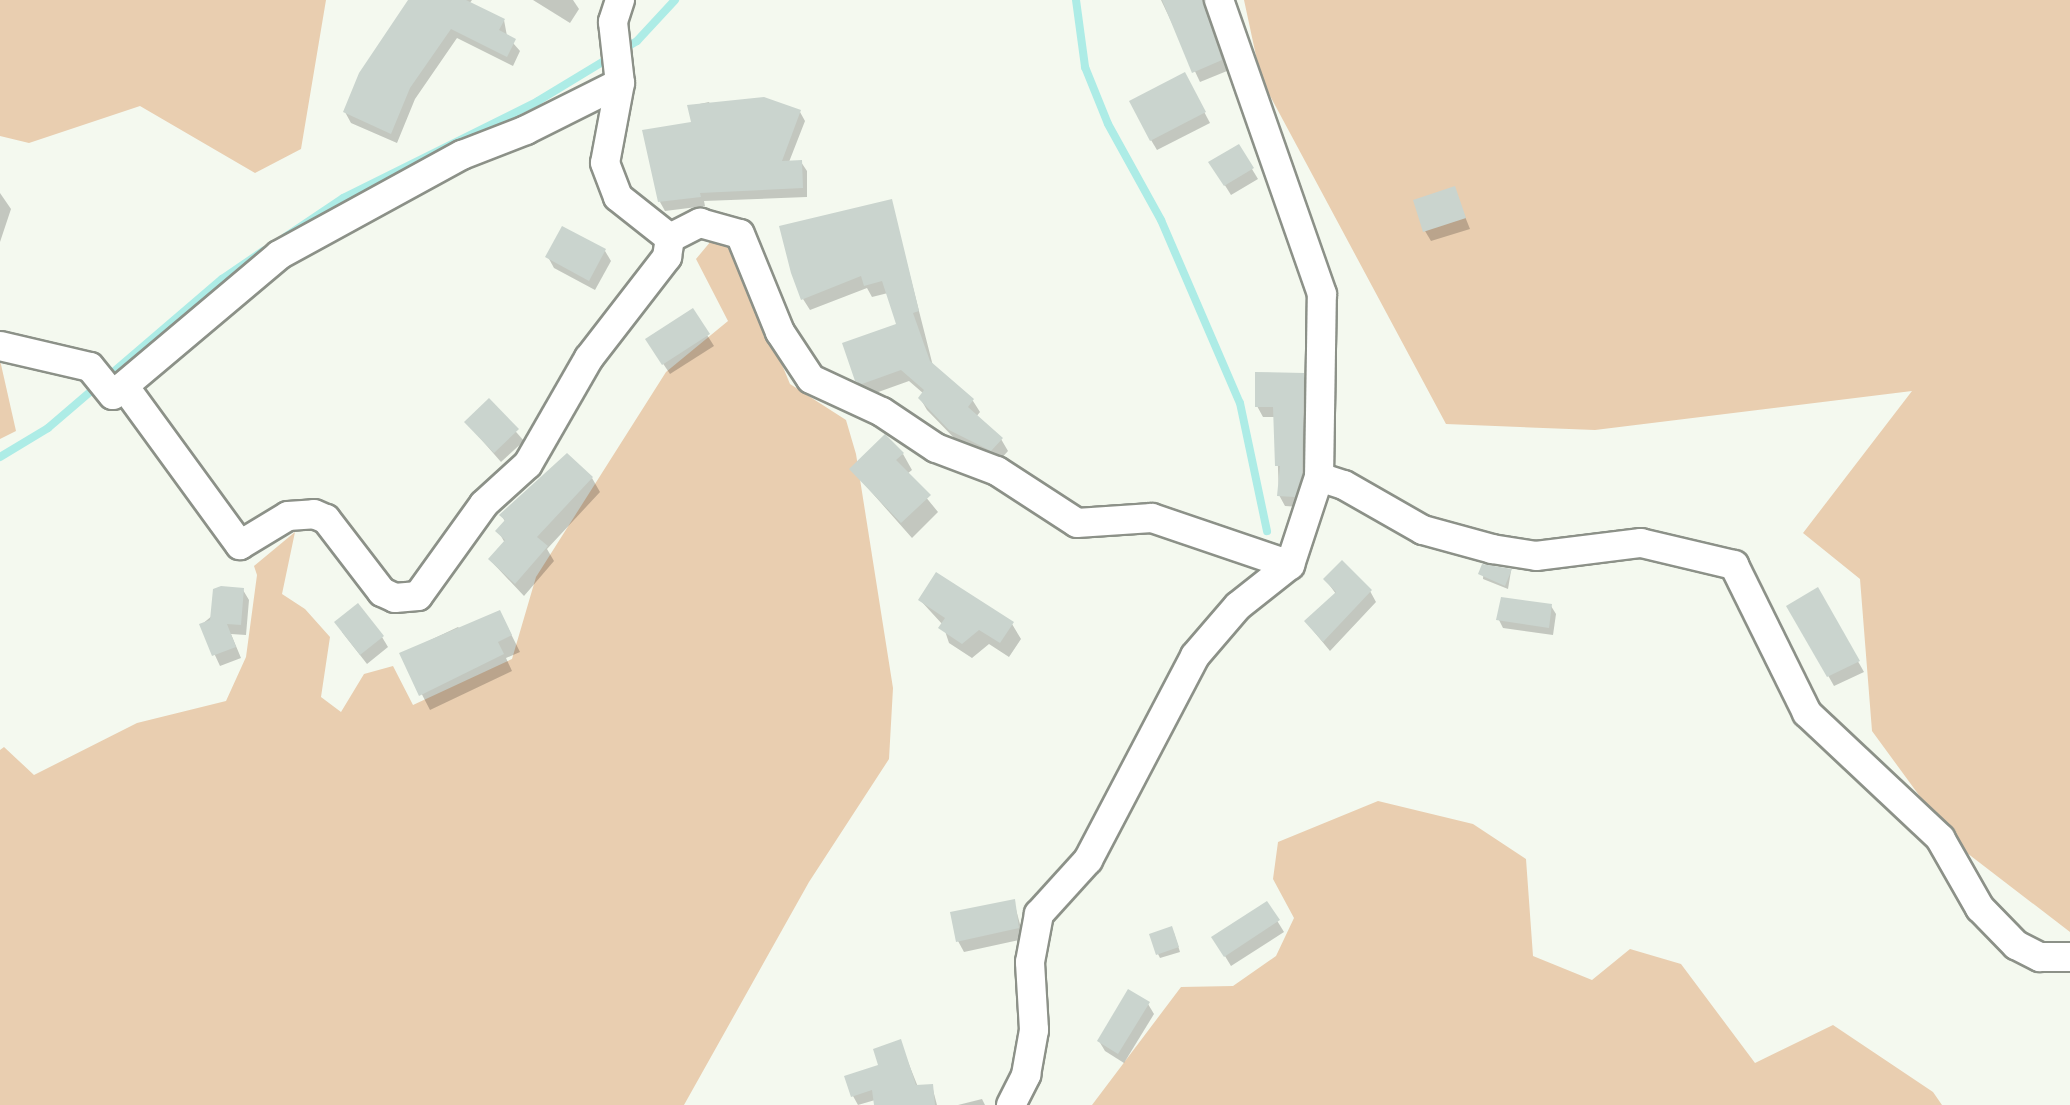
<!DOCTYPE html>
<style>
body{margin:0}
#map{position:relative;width:2070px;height:1105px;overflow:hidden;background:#f4f9ef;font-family:Raleway,sans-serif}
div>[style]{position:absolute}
.green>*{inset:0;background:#e9ceb0}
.shadow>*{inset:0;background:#0003}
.stream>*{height:8px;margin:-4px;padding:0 4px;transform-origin:4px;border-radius:4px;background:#adece6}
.building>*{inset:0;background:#cad4ce}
.roads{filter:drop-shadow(2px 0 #8c9188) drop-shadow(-2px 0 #8c9188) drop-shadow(0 2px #8c9188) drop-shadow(0 -2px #8c9188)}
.minor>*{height:28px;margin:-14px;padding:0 14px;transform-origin:14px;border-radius:14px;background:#fff}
span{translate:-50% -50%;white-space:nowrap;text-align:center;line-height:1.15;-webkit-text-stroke:6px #f4f9ef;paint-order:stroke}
</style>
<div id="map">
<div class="green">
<i style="clip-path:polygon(0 0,326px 0,301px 149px,255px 173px,140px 106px,29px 143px,0 136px)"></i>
<i style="clip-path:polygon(1244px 0,2070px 0,2070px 932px,1954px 843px,1872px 731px,1860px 579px,1803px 533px,1912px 391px,1595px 430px,1446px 424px,1261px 79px)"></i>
<i style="clip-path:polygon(711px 241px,733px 246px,790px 384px,846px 420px,856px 454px,893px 688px,889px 759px,809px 882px,684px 1105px,0 1105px,0 750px,4px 747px,34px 775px,137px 723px,226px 701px,246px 657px,257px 575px,254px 566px,295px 532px,282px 594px,305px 609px,330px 637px,321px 697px,341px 712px,364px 674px,393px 666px,413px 705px,512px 659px,536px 577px,666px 372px,728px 321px,696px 259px)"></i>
<i style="clip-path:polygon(0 360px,16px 431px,0 439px)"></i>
<i style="clip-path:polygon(1378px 801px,1473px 824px,1526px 859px,1533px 956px,1592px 980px,1630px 949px,1681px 964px,1755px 1063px,1833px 1025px,1933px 1092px,1942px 1105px,1092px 1105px,1181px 987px,1233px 986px,1276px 956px,1294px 918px,1273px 879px,1278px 842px)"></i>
</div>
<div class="shadow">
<i style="clip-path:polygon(417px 0,472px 0,469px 4px,504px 20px,507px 36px,520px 51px,513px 66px,457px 38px,415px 99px,397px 143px,351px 123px,345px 112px)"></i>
<i style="clip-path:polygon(533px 0,573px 0,579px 9px,570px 23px)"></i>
<i style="clip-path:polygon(1161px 0,1203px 0,1227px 71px,1200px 82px)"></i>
<i style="clip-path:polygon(1190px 85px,1210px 123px,1157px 150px,1151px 140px)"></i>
<i style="clip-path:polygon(709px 102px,712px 108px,800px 112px,805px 121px,789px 162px,801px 162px,807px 171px,807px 197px,704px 201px,705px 206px,665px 211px,660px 202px,693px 124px,690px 106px)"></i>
<i style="clip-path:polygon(1238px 146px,1258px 179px,1231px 195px,1211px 163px)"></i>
<i style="clip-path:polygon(1454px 189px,1470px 229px,1431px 241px,1425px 231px)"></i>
<i style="clip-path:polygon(0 193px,11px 209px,0 242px)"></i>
<i style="clip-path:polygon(891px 201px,933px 366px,973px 401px,980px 412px,976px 417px,1001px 439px,1008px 451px,999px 461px,957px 441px,927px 410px,920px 398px,924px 394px,909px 381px,870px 395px,864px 392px,856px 380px,899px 326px,888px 293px,872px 297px,867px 288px,810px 310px,803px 299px)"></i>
<i style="clip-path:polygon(605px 251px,611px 261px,595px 290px,554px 268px,548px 257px)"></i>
<i style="clip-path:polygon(692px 311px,714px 346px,670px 374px,654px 350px)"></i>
<i style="clip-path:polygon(1303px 375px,1309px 385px,1307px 486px,1300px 507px,1285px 506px,1279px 495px,1276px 417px,1263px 417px,1257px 406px)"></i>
<i style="clip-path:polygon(489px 401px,524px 441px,501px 462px,466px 422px)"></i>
<i style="clip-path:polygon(903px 454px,912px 470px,907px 474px,938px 512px,912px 538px,851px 469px)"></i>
<i style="clip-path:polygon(592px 478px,600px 492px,547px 549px,554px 561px,524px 596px,490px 560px,505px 543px,498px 531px,506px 523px,501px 515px)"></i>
<i style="clip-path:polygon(1484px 566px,1511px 571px,1508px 589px,1483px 579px)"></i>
<i style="clip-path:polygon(1325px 579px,1370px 591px,1376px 602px,1330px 651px,1306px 622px,1336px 594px)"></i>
<i style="clip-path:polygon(1817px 589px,1864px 672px,1834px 686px,1789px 606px)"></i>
<i style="clip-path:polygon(243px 590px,249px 600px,246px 635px,231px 634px,241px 658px,220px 666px,201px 625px)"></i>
<i style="clip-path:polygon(920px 600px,1012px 624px,1021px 639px,1009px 657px,989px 644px,972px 658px,949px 643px,943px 625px)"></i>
<i style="clip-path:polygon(1551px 606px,1556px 614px,1553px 635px,1503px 628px,1499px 620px)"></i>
<i style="clip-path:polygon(458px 627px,462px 631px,508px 628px,520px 652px,506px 658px,512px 671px,430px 710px,401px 654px)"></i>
<i style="clip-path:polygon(342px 632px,382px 637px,388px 647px,367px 664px)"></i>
<i style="clip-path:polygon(1014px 902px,1024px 939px,964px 952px,958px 941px)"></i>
<i style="clip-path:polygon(1267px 904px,1284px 932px,1231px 966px,1214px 938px)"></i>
<i style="clip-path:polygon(1174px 933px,1180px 952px,1160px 958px,1158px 954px)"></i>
<i style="clip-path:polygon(1148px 1004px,1154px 1014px,1124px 1063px,1105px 1051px,1099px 1041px)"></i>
<i style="clip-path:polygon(900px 1042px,918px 1087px,932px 1086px,937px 1105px,917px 1105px,916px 1088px,858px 1105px,853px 1096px)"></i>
<i style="clip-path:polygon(982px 1099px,985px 1105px,958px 1105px)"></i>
</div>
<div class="stream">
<i style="left:1076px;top:0;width:68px;rotate:82.3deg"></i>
<i style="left:1085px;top:67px;width:61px;rotate:68deg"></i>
<i style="left:1108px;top:124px;width:110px;rotate:61.1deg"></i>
<i style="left:1161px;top:220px;width:199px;rotate:66.7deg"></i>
<i style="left:1240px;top:403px;width:131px;rotate:78.1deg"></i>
<i style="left:285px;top:237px;width:70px;rotate:-33.9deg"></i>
<i style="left:343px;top:198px;width:218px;rotate:-26.4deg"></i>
<i style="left:538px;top:101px;width:116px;rotate:-31.2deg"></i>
<i style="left:637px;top:41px;width:56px;rotate:-47.2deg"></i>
<i style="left:0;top:457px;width:56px;rotate:-31.1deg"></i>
<i style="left:48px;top:428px;width:229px;rotate:-40.6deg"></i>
<i style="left:222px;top:279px;width:50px;rotate:-34.3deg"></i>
</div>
<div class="building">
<i style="clip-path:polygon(408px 0,466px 0,505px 19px,499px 30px,516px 39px,507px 57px,451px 29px,410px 88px,391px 134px,343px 112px,359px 73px)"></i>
<i style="clip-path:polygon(1162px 0,1202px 0,1222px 60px,1192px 73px)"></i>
<i style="clip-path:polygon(1185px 72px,1206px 112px,1150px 141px,1129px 101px)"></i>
<i style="clip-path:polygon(764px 97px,801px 110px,782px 161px,802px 160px,803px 188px,700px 193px,701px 197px,658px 202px,642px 130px,691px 122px,687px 105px)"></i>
<i style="clip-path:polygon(1239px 144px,1254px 168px,1224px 186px,1208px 162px)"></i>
<i style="clip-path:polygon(1455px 186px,1466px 218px,1423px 232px,1413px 200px)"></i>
<i style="clip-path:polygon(892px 199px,919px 311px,913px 313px,930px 361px,974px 399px,968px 407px,1003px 438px,991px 451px,949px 430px,918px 398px,924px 390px,901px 370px,862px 384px,855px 381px,842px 343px,896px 324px,882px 281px,864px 286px,861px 276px,801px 300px,791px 273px,779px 226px)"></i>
<i style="clip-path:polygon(562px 226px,606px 249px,589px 281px,545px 257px)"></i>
<i style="clip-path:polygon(693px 308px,710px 334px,662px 365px,645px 339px)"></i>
<i style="clip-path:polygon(1255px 372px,1304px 373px,1302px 474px,1295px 497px,1277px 496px,1280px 466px,1275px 466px,1273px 407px,1255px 407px)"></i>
<i style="clip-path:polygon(489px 398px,519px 429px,494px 453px,464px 422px)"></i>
<i style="clip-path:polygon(885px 434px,904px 453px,896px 460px,931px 495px,901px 523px,849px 469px)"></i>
<i style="clip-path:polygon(567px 453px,593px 477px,537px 537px,548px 546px,515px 584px,488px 559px,505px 540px,495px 531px,505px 520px,499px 515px)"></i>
<i style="clip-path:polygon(1342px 560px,1372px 590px,1323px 642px,1304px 621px,1336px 592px,1323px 579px)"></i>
<i style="clip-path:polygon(1482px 564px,1512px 569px,1505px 586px,1478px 574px)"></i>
<i style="clip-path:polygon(936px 572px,1014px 622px,1000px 643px,979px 630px,962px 644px,938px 628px,945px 618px,918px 600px)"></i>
<i style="clip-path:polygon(221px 586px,244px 588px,241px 625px,227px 624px,236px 647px,212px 656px,199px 624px,210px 620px,213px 589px)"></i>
<i style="clip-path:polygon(1818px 587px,1860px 661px,1827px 677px,1786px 606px)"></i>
<i style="clip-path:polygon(1501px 597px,1552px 604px,1549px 628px,1496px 620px)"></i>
<i style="clip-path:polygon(358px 603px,384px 636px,360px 655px,334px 622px)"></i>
<i style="clip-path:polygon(500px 610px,512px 635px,498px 642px,504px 654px,419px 696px,399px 653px)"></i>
<i style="clip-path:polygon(1015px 899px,1019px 928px,956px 942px,950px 912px)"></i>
<i style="clip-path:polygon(1267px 901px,1280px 920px,1224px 957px,1211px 937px)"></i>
<i style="clip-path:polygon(1172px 926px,1179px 947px,1156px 955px,1149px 934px)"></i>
<i style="clip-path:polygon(1128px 989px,1150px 1002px,1118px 1054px,1097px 1041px)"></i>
<i style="clip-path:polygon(901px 1039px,916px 1085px,933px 1084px,935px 1105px,874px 1105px,872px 1090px,851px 1097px,844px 1076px,878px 1065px,873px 1049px)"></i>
</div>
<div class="roads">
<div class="minor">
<i style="left:620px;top:0;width:23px;rotate:108deg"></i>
<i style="left:613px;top:22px;width:61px;rotate:83.5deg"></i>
<i style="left:620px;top:83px;width:81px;rotate:100.6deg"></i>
<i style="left:605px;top:163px;width:36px;rotate:69deg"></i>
<i style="left:618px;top:197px;width:66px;rotate:38.3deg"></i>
<i style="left:670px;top:238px;width:34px;rotate:-27deg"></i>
<i style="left:700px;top:223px;width:41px;rotate:15.4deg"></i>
<i style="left:740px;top:234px;width:106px;rotate:67.8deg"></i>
<i style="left:780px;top:332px;width:56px;rotate:56.6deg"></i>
<i style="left:811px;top:379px;width:78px;rotate:24.9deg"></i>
<i style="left:882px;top:412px;width:65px;rotate:33.7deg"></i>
<i style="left:936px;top:448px;width:65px;rotate:20.7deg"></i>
<i style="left:997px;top:471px;width:95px;rotate:33deg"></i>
<i style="left:1077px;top:523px;width:75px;rotate:-3.8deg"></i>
<i style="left:1152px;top:518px;width:146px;rotate:18.8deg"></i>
<i style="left:0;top:346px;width:92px;rotate:13.1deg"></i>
<i style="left:90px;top:367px;width:36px;rotate:51deg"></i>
<i style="left:113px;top:395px;width:217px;rotate:-40.1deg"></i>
<i style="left:279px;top:255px;width:209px;rotate:-28.7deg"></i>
<i style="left:462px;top:155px;width:69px;rotate:-21.3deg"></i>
<i style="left:526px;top:130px;width:105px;rotate:-26.6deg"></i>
<i style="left:124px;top:386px;width:197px;rotate:53.9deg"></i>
<i style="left:240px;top:545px;width:56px;rotate:-31.1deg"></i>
<i style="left:288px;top:516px;width:26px;rotate:-4deg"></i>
<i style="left:314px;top:514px;width:13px;rotate:23deg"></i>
<i style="left:326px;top:519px;width:92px;rotate:52.5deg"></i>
<i style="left:382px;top:592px;width:14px;rotate:25deg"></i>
<i style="left:395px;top:598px;width:23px;rotate:-5deg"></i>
<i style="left:418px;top:596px;width:113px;rotate:-54.3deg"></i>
<i style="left:484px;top:504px;width:59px;rotate:-42.3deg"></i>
<i style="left:528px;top:464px;width:122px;rotate:-60.1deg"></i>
<i style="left:589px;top:358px;width:128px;rotate:-52.3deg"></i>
<i style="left:667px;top:257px;width:19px;rotate:-81deg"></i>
<i style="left:1319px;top:477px;width:26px;rotate:18deg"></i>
<i style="left:1344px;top:485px;width:91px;rotate:29.7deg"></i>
<i style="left:1423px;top:530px;width:72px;rotate:15.4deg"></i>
<i style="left:1492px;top:549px;width:45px;rotate:9deg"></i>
<i style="left:1536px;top:556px;width:106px;rotate:-7.1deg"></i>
<i style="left:1641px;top:543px;width:96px;rotate:13.3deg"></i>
<i style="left:1734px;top:565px;width:165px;rotate:63.7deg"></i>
<i style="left:1807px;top:713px;width:183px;rotate:43.2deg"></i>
<i style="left:1940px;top:838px;width:81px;rotate:60.3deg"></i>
<i style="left:1980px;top:908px;width:52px;rotate:45.8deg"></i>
<i style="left:2016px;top:945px;width:27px;rotate:27deg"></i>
<i style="left:2040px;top:957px;width:30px"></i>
<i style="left:1011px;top:1105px;width:34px;rotate:-63deg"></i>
<i style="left:1026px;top:1075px;width:46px;rotate:-79.9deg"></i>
<i style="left:1034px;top:1030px;width:68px;rotate:-93.4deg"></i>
<i style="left:1030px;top:962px;width:49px;rotate:-79.4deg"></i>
<i style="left:1039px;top:914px;width:73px;rotate:-47.8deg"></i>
<i style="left:1088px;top:860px;width:230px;rotate:-62.3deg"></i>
<i style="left:1195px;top:656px;width:66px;rotate:-49.3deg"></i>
<i style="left:1238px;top:606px;width:66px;rotate:-38.3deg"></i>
<i style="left:1290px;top:565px;width:93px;rotate:-71.8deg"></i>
<i style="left:1319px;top:477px;width:183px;rotate:-89.1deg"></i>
<i style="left:1322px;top:294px;width:312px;rotate:-109.3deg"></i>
</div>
</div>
</div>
